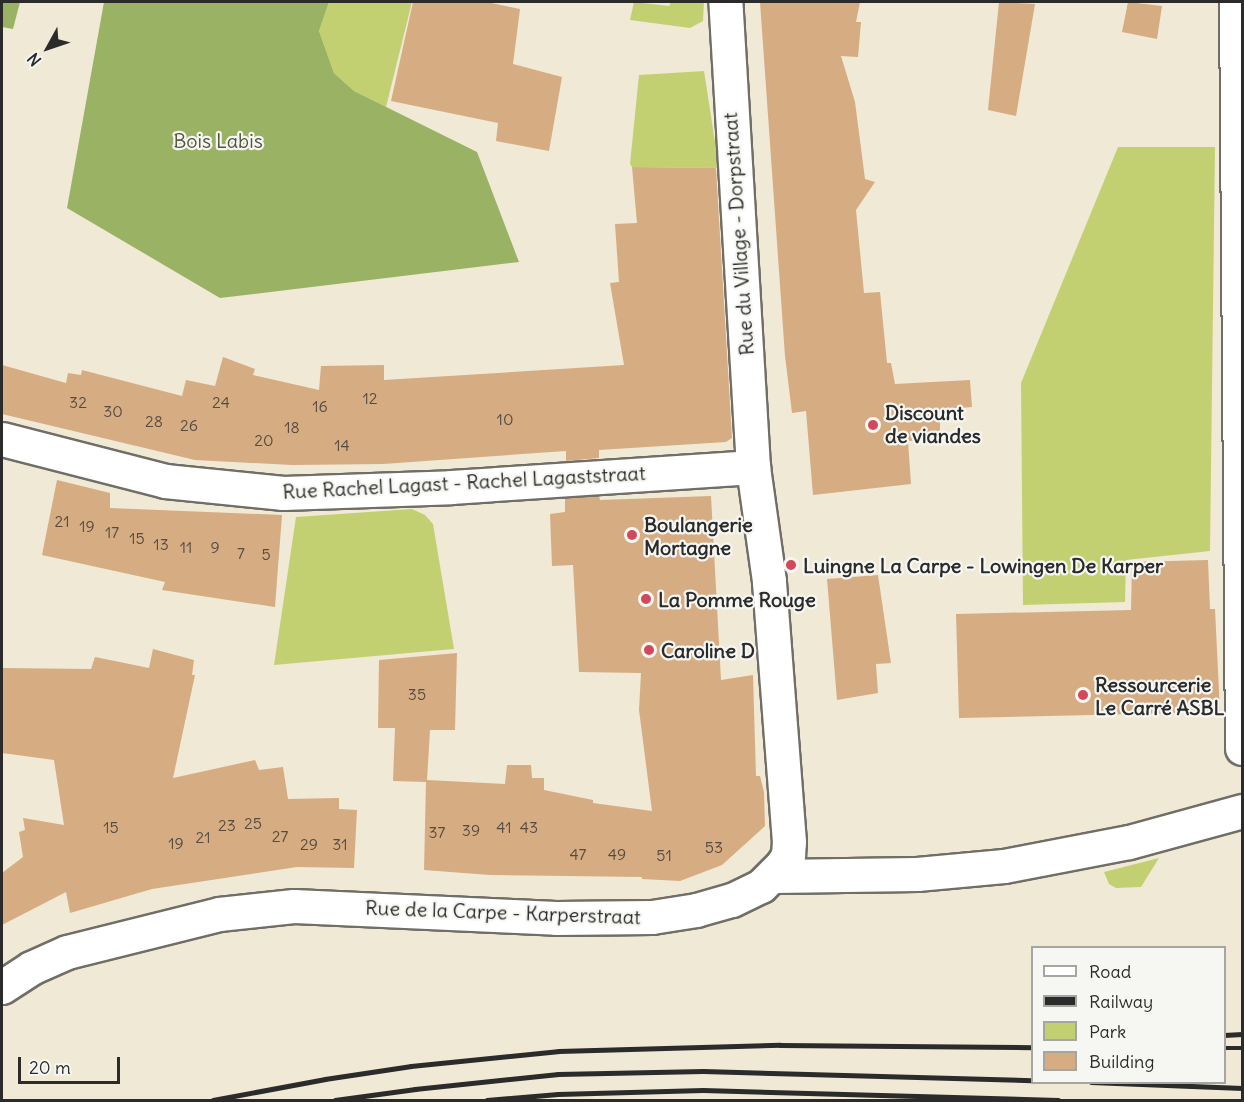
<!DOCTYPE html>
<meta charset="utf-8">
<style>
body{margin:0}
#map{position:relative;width:1244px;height:1102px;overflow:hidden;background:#f0e9d5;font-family:Delius,sans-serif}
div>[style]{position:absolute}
.green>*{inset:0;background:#c3d072}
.forest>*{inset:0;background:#9ab264}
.building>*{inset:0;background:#d6ac83}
.roads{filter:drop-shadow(2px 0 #706e66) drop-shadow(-2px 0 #706e66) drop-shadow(0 2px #706e66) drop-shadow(0 -2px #706e66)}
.minor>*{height:33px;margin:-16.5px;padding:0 16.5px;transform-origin:16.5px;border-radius:16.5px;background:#fff}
.rail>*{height:4.5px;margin:-2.25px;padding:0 2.25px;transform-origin:2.25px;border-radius:2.25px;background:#2b2b2b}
.dots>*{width:16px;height:16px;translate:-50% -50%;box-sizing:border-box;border:3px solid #f6f6f2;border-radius:50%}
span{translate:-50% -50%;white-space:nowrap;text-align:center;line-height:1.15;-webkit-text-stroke:4.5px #f6f6f2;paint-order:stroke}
.number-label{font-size:16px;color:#564b41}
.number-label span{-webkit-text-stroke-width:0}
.park-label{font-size:20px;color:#51543d}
.street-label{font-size:20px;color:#2b2b2b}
.poi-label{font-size:20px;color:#2b2b2b;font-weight:700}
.left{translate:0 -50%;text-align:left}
.frame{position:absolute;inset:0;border:3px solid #2b2b2b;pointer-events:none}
.legend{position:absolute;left:1031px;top:946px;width:195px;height:138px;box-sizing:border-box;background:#f6f6f2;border:2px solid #a5a5a2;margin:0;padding:8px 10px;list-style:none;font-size:18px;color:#2b2b2b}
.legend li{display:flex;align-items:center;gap:12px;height:30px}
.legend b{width:30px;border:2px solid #a5a5a2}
.north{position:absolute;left:18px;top:18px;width:60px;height:60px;-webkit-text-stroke:4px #f6f6f2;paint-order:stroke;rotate:230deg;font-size:16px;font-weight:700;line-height:24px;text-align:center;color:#2b2b2b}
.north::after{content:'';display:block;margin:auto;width:21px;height:27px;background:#2b2b2b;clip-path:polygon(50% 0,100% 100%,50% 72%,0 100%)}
.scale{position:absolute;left:18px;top:1057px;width:102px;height:27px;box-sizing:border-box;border:3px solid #2b2b2b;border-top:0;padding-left:8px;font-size:18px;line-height:21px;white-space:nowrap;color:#2b2b2b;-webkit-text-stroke:4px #f6f6f2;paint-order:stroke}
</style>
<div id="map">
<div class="green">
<i style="clip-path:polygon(329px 2px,412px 2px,386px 107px,354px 91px,334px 73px,319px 31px)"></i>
<i style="clip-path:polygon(634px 2px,669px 6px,671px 2px,704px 2px,703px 21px,690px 28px,630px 20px)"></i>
<i style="clip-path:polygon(704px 71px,719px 168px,632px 167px,630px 164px,639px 75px)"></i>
<i style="clip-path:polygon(1118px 147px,1215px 147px,1210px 551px,1126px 560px,1125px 602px,1023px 605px,1021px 383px)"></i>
<i style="clip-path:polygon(412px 509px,425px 515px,433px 524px,454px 649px,274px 665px,296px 517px)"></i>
<i style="clip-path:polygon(1159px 858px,1141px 887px,1116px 888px,1109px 884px,1104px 872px)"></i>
</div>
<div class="forest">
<i style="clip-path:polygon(2px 2px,20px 2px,13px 29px,2px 27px)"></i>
<i style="clip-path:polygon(104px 2px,329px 2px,319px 31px,334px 73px,354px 91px,477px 152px,519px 262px,220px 298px,67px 208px)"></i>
</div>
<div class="building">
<i style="clip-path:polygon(413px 2px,487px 2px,520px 9px,513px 64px,562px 77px,549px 151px,496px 141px,498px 123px,391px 101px)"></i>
<i style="clip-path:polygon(760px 2px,860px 2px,856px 22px,861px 22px,858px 57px,841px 56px,855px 102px,865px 179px,875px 182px,856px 210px,864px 293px,880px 292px,887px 363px,891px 363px,895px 384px,970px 380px,972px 407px,940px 410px,940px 440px,908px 441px,911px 484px,813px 495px,806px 411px,792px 413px,785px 356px)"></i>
<i style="clip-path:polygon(999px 2px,1035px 4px,1016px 116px,988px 110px)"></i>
<i style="clip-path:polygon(1128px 2px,1162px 6px,1157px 39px,1122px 32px)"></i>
<i style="clip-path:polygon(632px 167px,716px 168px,732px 438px,726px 442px,599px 450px,599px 458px,566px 461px,566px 451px,383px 464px,292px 465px,195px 460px,2px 414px,2px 365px,66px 383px,68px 373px,81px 375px,82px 370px,182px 396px,186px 380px,215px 386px,223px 357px,255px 369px,253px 375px,319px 390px,321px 366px,384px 365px,384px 380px,624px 365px,610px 283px,619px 282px,615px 224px,637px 223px)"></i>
<i style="clip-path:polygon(57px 480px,110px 493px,110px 508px,282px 515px,275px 607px,162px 590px,165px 582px,42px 555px)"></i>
<i style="clip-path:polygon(599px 496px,600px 500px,711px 496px,721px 680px,753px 675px,756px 776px,760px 776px,764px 792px,765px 826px,722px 865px,680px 881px,642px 879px,642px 877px,490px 875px,424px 870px,426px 782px,393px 781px,395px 728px,378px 728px,379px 660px,457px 653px,455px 730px,430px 730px,427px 780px,505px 784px,507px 765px,531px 765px,532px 778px,544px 778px,544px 790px,593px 800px,593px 803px,652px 811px,639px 710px,641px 673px,579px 672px,573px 565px,552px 566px,550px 514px,565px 512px,565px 498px)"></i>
<i style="clip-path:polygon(1208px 560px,1210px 609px,1215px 609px,1220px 712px,959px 718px,956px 614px,1131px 610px,1132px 562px)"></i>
<i style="clip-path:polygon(878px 575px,891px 663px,876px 664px,878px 693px,837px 700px,827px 579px)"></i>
<i style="clip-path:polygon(153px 649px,194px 660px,192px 675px,195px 675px,173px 778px,255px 760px,259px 770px,283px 767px,288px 799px,339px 798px,339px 809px,357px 810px,354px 868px,297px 867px,152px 889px,70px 913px,66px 892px,2px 925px,2px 873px,23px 857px,19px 832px,25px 830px,23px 818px,64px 825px,54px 760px,2px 753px,2px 668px,91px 669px,95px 657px,149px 668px)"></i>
</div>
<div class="roads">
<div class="minor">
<i style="left:1236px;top:2px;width:746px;rotate:89.54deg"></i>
<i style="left:2px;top:439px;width:168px;rotate:14.4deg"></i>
<i style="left:165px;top:481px;width:119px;rotate:5.8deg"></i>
<i style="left:283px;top:493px;width:168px;rotate:-2deg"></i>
<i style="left:451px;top:487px;width:303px;rotate:-3.8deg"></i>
<i style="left:774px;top:876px;width:143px;rotate:-0.8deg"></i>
<i style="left:917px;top:874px;width:87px;rotate:-5.3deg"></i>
<i style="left:1004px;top:866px;width:127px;rotate:-10.9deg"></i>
<i style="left:1129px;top:842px;width:117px;rotate:-15.3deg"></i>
<i style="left:2px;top:987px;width:35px;rotate:-33deg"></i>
<i style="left:31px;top:968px;width:39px;rotate:-24deg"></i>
<i style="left:67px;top:952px;width:157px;rotate:-14deg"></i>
<i style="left:219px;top:914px;width:75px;rotate:-6.1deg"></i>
<i style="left:294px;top:906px;width:262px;rotate:2.6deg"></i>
<i style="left:556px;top:918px;width:96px;rotate:-0.6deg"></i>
<i style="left:652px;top:917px;width:45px;rotate:-9deg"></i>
<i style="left:696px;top:910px;width:37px;rotate:-16deg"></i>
<i style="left:732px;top:900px;width:32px;rotate:-26deg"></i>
<i style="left:761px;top:886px;width:30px;rotate:-45deg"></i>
<i style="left:782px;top:865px;width:12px;rotate:-59deg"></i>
<i style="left:788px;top:855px;width:13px;rotate:-86deg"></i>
<i style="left:789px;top:842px;width:262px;rotate:-94.4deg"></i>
<i style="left:769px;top:581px;width:115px;rotate:-98deg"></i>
<i style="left:753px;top:467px;width:466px;rotate:-93.4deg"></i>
</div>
</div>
<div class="rail">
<i style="left:1224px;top:1035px;width:18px;rotate:-3deg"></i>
<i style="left:1224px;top:1048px;width:18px"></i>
<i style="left:1091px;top:1082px;width:151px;rotate:2.3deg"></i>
<i style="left:213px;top:1100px;width:114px;rotate:-10.6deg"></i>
<i style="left:325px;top:1079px;width:87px;rotate:-8.6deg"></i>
<i style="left:411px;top:1066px;width:149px;rotate:-5.8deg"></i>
<i style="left:559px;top:1051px;width:221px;rotate:-1.6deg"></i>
<i style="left:780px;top:1045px;width:252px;rotate:0.5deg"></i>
<i style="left:335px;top:1100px;width:81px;rotate:-7.8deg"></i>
<i style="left:415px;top:1089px;width:144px;rotate:-6deg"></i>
<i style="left:558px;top:1074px;width:145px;rotate:-1.2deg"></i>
<i style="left:703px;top:1071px;width:329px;rotate:1.6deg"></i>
<i style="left:487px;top:1100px;width:71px;rotate:-4.8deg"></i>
<i style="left:558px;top:1094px;width:145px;rotate:-1.6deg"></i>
<i style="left:703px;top:1090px;width:355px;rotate:1.6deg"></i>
</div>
<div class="dots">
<i style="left:873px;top:425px;background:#d1495b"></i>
<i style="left:632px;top:535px;background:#d1495b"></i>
<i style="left:791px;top:565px;background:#d1495b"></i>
<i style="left:646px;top:599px;background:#d1495b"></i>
<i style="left:649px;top:650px;background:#d1495b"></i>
<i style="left:1083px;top:695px;background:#d1495b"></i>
</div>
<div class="number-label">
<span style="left:370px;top:398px">12</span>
<span style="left:78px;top:402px">32</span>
<span style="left:221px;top:402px">24</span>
<span style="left:320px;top:406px">16</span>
<span style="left:113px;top:411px">30</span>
<span style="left:505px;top:419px">10</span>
<span style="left:154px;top:421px">28</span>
<span style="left:189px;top:425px">26</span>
<span style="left:292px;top:427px">18</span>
<span style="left:264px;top:440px">20</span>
<span style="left:342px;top:445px">14</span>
<span style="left:62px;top:521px">21</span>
<span style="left:87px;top:526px">19</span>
<span style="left:112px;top:532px">17</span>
<span style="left:137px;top:538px">15</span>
<span style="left:161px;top:544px">13</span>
<span style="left:186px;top:547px">11</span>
<span style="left:215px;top:547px">9</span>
<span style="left:241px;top:553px">7</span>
<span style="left:266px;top:554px">5</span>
<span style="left:417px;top:694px">35</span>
<span style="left:253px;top:823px">25</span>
<span style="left:227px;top:825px">23</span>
<span style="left:111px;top:827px">15</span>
<span style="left:504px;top:827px">41</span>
<span style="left:529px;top:827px">43</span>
<span style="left:471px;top:830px">39</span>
<span style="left:437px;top:832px">37</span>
<span style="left:280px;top:836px">27</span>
<span style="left:203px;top:837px">21</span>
<span style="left:176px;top:843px">19</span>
<span style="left:309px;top:844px">29</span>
<span style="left:340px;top:844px">31</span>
<span style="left:714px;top:847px">53</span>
<span style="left:578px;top:854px">47</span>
<span style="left:617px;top:854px">49</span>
<span style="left:664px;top:855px">51</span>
</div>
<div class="park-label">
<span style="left:218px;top:140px">Bois Labis</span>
</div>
<div class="street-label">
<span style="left:738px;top:234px;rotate:-94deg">Rue du Village - Dorpstraat</span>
<span style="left:464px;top:482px;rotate:-3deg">Rue Rachel Lagast - Rachel Lagaststraat</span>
<span style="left:503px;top:912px;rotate:2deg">Rue de la Carpe - Karperstraat</span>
</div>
<div class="poi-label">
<span class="left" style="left:885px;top:424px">Discount<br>de viandes</span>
<span class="left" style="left:644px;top:536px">Boulangerie<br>Mortagne</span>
<span class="left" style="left:803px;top:565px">Luingne La Carpe - Lowingen De Karper</span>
<span class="left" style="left:658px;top:599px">La Pomme Rouge</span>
<span class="left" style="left:661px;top:650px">Caroline D</span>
<span class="left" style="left:1095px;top:696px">Ressourcerie<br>Le Carré ASBL</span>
</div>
<div class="frame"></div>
<ul class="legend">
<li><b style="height:8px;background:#fff"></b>Road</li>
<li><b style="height:8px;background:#2b2b2b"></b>Railway</li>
<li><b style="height:16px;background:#c3d072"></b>Park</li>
<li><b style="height:16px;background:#d6ac83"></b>Building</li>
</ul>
<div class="north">N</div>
<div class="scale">20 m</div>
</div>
